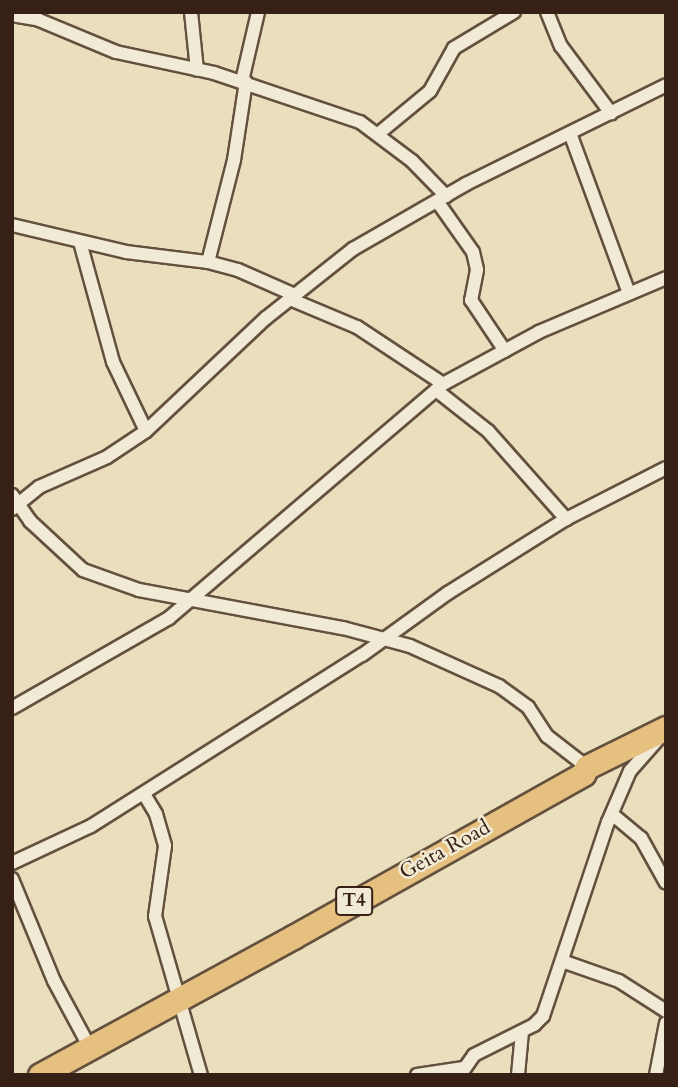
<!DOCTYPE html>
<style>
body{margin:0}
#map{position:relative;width:678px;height:1087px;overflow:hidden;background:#eadfbd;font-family:Cardo,serif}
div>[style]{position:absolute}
.roads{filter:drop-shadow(2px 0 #64503f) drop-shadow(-2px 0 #64503f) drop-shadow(0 2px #64503f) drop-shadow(0 -2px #64503f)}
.street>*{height:12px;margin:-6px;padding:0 6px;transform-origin:6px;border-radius:6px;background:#f1ead4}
.highway>*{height:23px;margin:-11.5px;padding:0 11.5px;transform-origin:11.5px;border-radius:11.5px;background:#e5c07e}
span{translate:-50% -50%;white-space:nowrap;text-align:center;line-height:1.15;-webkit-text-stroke:5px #f1ead4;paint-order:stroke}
.shield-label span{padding:2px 5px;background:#f1ead4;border:2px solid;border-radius:5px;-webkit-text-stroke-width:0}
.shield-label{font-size:19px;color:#372015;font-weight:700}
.street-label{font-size:21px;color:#372015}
.frame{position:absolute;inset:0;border:14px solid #372015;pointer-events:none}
</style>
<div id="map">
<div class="roads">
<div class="street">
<i style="left:191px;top:12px;width:58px;rotate:84.1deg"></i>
<i style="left:547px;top:12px;width:37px;rotate:68deg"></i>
<i style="left:561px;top:46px;width:84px;rotate:53.3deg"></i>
<i style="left:12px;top:15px;width:27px;rotate:10deg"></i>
<i style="left:39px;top:20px;width:83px;rotate:22.6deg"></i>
<i style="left:116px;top:52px;width:100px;rotate:12.1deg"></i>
<i style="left:214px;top:73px;width:154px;rotate:18.6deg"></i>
<i style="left:360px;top:122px;width:65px;rotate:36.9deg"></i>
<i style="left:412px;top:161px;width:49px;rotate:45.8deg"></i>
<i style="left:242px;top:81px;width:71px;rotate:-76.9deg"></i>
<i style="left:570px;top:133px;width:171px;rotate:69.8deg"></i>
<i style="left:378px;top:134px;width:67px;rotate:-39.6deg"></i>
<i style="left:430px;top:91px;width:49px;rotate:-60.8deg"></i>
<i style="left:454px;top:48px;width:70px;rotate:-31deg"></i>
<i style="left:437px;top:201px;width:62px;rotate:54.8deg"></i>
<i style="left:473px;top:252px;width:18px;rotate:77deg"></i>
<i style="left:477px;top:270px;width:31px;rotate:101deg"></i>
<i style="left:471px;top:300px;width:61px;rotate:56.3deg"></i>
<i style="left:12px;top:225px;width:117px;rotate:13.3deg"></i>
<i style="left:126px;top:252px;width:83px;rotate:7deg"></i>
<i style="left:208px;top:262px;width:31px;rotate:15deg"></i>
<i style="left:238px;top:270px;width:62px;rotate:23.7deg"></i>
<i style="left:80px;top:242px;width:124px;rotate:74.6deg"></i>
<i style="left:113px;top:362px;width:76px;rotate:64.4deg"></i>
<i style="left:208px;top:262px;width:105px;rotate:-75.7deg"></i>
<i style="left:234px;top:160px;width:79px;rotate:-81.3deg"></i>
<i style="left:290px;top:299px;width:73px;rotate:22.7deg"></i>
<i style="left:357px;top:327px;width:103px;rotate:33.5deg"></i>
<i style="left:436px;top:390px;width:66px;rotate:38.3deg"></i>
<i style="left:488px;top:431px;width:118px;rotate:48.4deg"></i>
<i style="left:12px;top:495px;width:32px;rotate:55deg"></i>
<i style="left:30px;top:521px;width:72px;rotate:42.8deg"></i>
<i style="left:83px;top:570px;width:59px;rotate:19.7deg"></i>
<i style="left:139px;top:590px;width:208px;rotate:10.6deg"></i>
<i style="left:343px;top:628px;width:69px;rotate:15deg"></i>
<i style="left:410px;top:646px;width:98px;rotate:24.2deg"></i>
<i style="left:499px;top:686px;width:36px;rotate:36deg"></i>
<i style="left:528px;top:707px;width:35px;rotate:57deg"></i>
<i style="left:547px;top:736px;width:51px;rotate:37.8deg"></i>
<i style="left:12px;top:509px;width:35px;rotate:-39deg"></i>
<i style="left:39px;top:487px;width:74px;rotate:-23.8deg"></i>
<i style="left:107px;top:457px;width:47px;rotate:-33.7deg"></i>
<i style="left:146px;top:431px;width:165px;rotate:-43.3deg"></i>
<i style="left:266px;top:318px;width:111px;rotate:-38.4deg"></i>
<i style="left:353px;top:249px;width:130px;rotate:-29.9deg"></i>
<i style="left:466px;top:184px;width:223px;rotate:-26.3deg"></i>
<i style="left:12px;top:708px;width:181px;rotate:-29.8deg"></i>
<i style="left:169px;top:618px;width:360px;rotate:-40.5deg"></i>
<i style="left:443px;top:384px;width:109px;rotate:-28.4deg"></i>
<i style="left:539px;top:332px;width:138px;rotate:-23deg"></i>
<i style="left:144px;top:794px;width:23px;rotate:59deg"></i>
<i style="left:156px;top:814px;width:33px;rotate:74deg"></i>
<i style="left:165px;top:846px;width:71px;rotate:98.1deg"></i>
<i style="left:155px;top:916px;width:166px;rotate:73.9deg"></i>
<i style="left:612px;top:814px;width:38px;rotate:40deg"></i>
<i style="left:641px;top:838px;width:51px;rotate:60.9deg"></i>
<i style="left:12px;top:863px;width:87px;rotate:-25.1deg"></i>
<i style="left:91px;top:826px;width:320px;rotate:-32.3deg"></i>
<i style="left:362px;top:655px;width:106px;rotate:-35.8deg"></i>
<i style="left:448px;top:593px;width:139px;rotate:-32.1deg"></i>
<i style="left:566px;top:519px;width:112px;rotate:-27deg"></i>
<i style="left:12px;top:879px;width:110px;rotate:67.6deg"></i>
<i style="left:54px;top:981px;width:74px;rotate:61.7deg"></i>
<i style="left:562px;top:961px;width:60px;rotate:19.3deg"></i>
<i style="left:619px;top:981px;width:56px;rotate:32.6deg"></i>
<i style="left:417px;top:1075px;width:47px;rotate:-8.7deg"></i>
<i style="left:460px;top:1075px;width:24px;rotate:-55deg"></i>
<i style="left:474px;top:1055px;width:67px;rotate:-26.6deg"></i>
<i style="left:534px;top:1025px;width:13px;rotate:-45deg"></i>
<i style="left:543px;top:1016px;width:205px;rotate:-71.5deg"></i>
<i style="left:608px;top:822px;width:56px;rotate:-66.7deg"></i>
<i style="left:630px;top:771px;width:44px;rotate:-48.7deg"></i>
<i style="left:518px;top:1075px;width:43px;rotate:-84.7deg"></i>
<i style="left:656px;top:1075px;width:53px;rotate:-79.1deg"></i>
</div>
<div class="highway">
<i style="left:40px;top:1075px;width:288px;rotate:-28.6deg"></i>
<i style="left:293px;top:937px;width:333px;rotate:-29.3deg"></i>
<i style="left:583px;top:774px;width:8px;rotate:-60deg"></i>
<i style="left:587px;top:767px;width:88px;rotate:-26.3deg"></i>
</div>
</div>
<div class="shield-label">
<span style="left:354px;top:901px">T4</span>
</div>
<div class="street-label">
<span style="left:445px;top:850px;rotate:-29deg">Geita Road</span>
</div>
<div class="frame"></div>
</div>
